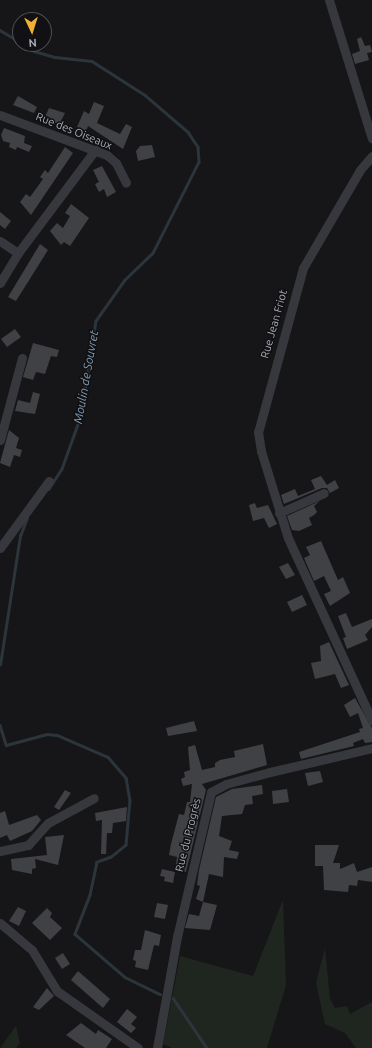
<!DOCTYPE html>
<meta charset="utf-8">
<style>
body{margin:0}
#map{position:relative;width:372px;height:1048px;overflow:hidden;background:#161618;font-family:Ubuntu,sans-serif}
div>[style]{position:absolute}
.green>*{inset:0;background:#1e261f}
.stream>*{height:2.5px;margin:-1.25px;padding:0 1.25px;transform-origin:1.25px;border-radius:1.25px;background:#2c353c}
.building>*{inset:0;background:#404145}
.minor>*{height:9px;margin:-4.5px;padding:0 4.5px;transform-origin:4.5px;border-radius:4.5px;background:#37383d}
span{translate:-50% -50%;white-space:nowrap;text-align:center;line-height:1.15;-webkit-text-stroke:3px #111113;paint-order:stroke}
.street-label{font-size:11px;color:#a8adb8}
.water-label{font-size:12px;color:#7f9bb3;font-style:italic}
.north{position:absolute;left:12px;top:12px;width:40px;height:40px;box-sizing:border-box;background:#111113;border:1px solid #4d4f55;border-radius:50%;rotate:176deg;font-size:11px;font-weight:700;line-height:16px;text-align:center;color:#a8adb8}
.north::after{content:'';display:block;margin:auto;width:14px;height:18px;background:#f2b134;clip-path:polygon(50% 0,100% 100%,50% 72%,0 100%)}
</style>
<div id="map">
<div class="green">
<i style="clip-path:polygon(283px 900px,286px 985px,267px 1048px,172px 1048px,163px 1044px,180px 956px,253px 976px)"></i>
<i style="clip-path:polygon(325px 948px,330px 999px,335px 1008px,347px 1006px,350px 1014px,372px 1002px,372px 1048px,356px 1048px,345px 1033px,325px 1024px,316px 983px)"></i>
<i style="clip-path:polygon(16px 1026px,20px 1043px,16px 1048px,0 1048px)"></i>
</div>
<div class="stream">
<i style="left:0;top:30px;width:23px;rotate:31deg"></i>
<i style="left:23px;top:44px;width:13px;rotate:32deg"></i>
<i style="left:34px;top:51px;width:22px;rotate:16deg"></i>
<i style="left:55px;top:57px;width:37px;rotate:6deg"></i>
<i style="left:92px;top:61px;width:63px;rotate:32.7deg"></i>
<i style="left:145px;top:95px;width:57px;rotate:40.7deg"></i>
<i style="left:188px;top:132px;width:18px;rotate:56deg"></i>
<i style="left:198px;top:147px;width:15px;rotate:86deg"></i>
<i style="left:199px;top:162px;width:102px;rotate:116.8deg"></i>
<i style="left:153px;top:253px;width:39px;rotate:136deg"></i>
<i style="left:125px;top:280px;width:50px;rotate:125.3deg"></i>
<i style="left:96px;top:321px;width:96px;rotate:99deg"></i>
<i style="left:81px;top:416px;width:56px;rotate:109.7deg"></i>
<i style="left:62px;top:469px;width:24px;rotate:123deg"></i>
<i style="left:0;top:665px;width:131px;rotate:-81.2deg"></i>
<i style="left:20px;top:536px;width:19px;rotate:-69deg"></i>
<i style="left:0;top:725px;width:21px;rotate:73deg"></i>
<i style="left:6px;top:745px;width:42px;rotate:-15deg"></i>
<i style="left:47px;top:734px;width:10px;rotate:6deg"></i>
<i style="left:57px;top:735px;width:56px;rotate:23.3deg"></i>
<i style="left:108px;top:757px;width:28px;rotate:49deg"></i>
<i style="left:126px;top:778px;width:22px;rotate:80deg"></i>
<i style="left:130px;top:800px;width:45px;rotate:95.1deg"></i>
<i style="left:126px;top:845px;width:19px;rotate:141deg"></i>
<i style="left:111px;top:857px;width:15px;rotate:160deg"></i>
<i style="left:97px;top:862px;width:34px;rotate:102deg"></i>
<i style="left:90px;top:895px;width:42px;rotate:111deg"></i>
<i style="left:75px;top:934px;width:66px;rotate:40.7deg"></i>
<i style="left:125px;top:977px;width:39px;rotate:26deg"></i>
<i style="left:173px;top:998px;width:60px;rotate:55.8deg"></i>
</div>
<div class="building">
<i style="clip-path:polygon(361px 37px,365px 46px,370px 45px,372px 52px,367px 53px,369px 60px,355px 64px,352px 54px,360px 51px,357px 39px)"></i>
<i style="clip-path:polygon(18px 96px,37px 107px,34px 113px,13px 105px)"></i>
<i style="clip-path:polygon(94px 102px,104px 106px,97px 123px,120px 134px,126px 124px,132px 127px,123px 149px,88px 126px,86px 131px,77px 127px,84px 111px,89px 114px)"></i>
<i style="clip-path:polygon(49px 108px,65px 113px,59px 125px,45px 117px)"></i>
<i style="clip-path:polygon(4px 128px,25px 136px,24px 143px,32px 146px,29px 152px,17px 147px,16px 150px,9px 147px,10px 143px,3px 141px,1px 135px)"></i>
<i style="clip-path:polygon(152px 145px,155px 157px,138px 161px,136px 151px,140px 146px)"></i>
<i style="clip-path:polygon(65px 147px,73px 153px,31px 215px,20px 202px,26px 194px,30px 197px,43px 179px,40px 177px,45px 170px,48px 173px)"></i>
<i style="clip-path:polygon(102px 166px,116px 192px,107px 197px,104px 189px,99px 192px,95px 184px,99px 182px,93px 170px)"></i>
<i style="clip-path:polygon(71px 204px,89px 218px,70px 246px,64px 242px,61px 245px,50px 231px,57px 223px,63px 228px,70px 216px,65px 213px)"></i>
<i style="clip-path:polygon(0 212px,11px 221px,5px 229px,0 225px)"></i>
<i style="clip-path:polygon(40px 244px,48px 250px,16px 301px,8px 297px)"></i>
<i style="clip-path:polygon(15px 329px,21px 337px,7px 347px,1px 339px)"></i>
<i style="clip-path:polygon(33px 343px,59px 350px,57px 357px,51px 356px,45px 374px,36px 372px,33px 380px,23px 377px)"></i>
<i style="clip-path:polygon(33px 392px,40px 394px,35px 414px,15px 411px,18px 400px,30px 403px)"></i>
<i style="clip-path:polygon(9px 430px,19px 438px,16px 448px,22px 450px,20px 457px,14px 455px,10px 467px,0 463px)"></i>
<i style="clip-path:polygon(321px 476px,327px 485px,335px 480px,339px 488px,330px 493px,327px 488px,322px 488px,284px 504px,281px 495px,295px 489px,298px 496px,315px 489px,311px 480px)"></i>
<i style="clip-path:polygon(320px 501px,314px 506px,317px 512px,314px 515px,309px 518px,312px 525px,299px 531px,292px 530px,287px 516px)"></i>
<i style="clip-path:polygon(255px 503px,257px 508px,268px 505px,277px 524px,269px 528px,264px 518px,253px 521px,249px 505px)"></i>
<i style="clip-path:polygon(321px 541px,338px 580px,343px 577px,350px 593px,330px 606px,324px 594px,331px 591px,324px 576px,314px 581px,304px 558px,310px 555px,306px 547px)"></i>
<i style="clip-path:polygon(288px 563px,295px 575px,286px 579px,279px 567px)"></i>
<i style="clip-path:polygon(302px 595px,307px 605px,292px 612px,287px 602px)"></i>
<i style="clip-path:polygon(346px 613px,352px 627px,372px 619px,372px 627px,365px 635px,368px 640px,347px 649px,343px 638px,346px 637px,338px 616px)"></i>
<i style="clip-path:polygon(329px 642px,349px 685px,341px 688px,335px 674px,315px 679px,311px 663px,321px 661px,320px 646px)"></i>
<i style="clip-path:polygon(355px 698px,372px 728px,372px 742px,365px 743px,363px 739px,353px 743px,354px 746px,301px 759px,299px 752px,360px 732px,359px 729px,363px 728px,358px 713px,350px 717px,344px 705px)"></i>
<i style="clip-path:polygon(194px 721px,197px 731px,168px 736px,166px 728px)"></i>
<i style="clip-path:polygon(263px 744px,267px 765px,202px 784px,206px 790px,186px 872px,175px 870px,177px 857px,169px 855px,171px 844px,179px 814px,184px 815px,187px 802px,190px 802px,192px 784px,183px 786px,181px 779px,185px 777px,184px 772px,190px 770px,188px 747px,195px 745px,202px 770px,215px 767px,215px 763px,220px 760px,235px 757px,234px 751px)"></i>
<i style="clip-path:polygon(320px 771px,323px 782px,308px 786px,305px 773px)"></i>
<i style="clip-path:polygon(262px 785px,263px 794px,252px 796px,253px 804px,245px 805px,242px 814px,222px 816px,219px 836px,232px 841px,229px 850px,239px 852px,237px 859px,224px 857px,223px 877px,209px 874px,203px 902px,196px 899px,200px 886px,197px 885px,199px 870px,216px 797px,232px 789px)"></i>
<i style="clip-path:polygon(287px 789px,289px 802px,273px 804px,272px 791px)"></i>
<i style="clip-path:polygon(65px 790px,71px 793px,59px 810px,54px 807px)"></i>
<i style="clip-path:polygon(127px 807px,126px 821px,113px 823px,112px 833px,107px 833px,106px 854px,101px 854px,102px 820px,96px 821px,95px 813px)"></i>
<i style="clip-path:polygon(5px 811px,9px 825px,37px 815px,41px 820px,32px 831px,10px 841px,7px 835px,0 838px,0 813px)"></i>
<i style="clip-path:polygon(64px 835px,58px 865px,35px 859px,36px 868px,32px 869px,32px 874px,12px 870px,11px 859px,47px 855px,45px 837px)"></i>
<i style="clip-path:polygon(315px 845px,339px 845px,333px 863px,340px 863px,340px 869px,354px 863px,357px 872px,372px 867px,372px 882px,358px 880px,357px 886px,349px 885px,348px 892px,324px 890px,323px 866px,315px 866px)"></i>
<i style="clip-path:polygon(162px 869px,175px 872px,173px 883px,164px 881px,165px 877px,160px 876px)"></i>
<i style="clip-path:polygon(203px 902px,217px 905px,210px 930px,185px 928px,189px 914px,199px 916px)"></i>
<i style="clip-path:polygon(157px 903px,168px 905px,165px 919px,154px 917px)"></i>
<i style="clip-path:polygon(18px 907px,26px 911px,19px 926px,9px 921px)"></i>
<i style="clip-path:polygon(47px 908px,52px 913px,50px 917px,62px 928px,50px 940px,32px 923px)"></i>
<i style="clip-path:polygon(145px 930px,161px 935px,159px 946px,154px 945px,148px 970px,135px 967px,136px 961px,133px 960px,135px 950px,141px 950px)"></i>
<i style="clip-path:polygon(63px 953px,70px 964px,62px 969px,55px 958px)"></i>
<i style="clip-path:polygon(78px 971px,110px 999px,103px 1008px,71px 980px)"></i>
<i style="clip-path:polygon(47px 988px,54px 996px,39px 1010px,33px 1007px)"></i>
<i style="clip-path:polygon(127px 1009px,137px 1017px,131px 1024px,136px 1028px,131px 1033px,117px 1022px)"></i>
<i style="clip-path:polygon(81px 1023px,96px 1034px,98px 1030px,112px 1039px,106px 1048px,85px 1048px,66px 1035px)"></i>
</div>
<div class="minor">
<i style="left:329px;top:0;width:145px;rotate:72.8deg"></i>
<i style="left:0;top:115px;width:114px;rotate:20.5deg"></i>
<i style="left:107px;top:155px;width:12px;rotate:42deg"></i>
<i style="left:116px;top:163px;width:22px;rotate:63deg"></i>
<i style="left:372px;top:156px;width:18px;rotate:131deg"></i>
<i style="left:360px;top:170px;width:113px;rotate:120.2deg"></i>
<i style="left:303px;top:268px;width:170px;rotate:105.3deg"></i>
<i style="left:258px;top:432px;width:19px;rotate:81deg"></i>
<i style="left:261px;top:451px;width:91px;rotate:72.8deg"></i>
<i style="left:288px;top:538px;width:201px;rotate:65.3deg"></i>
<i style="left:0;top:241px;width:22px;rotate:34deg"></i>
<i style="left:0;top:283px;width:35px;rotate:-59deg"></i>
<i style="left:18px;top:253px;width:129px;rotate:-53.2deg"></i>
<i style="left:0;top:440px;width:85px;rotate:-75deg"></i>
<i style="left:279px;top:513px;width:49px;rotate:-24deg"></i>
<i style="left:0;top:548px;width:83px;rotate:-53.8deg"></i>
<i style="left:0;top:851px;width:29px;rotate:-12deg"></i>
<i style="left:28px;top:845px;width:30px;rotate:-48deg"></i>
<i style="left:48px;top:823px;width:52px;rotate:-28.5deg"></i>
<i style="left:0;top:923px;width:42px;rotate:40.2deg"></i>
<i style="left:32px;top:950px;width:48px;rotate:58.6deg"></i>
<i style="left:57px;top:991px;width:99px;rotate:35.1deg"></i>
<i style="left:157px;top:1048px;width:113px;rotate:-79.8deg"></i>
<i style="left:177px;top:937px;width:149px;rotate:-76.8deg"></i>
<i style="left:211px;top:792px;width:17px;rotate:-28deg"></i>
<i style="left:226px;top:784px;width:46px;rotate:-15.3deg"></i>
<i style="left:270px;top:772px;width:105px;rotate:-13.2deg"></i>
</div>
<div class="street-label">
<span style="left:74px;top:131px;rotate:22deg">Rue des Oiseaux</span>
<span style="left:274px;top:324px;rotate:-74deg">Rue Jean Friot</span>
<span style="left:188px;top:835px;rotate:-76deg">Rue du Progrès</span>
</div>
<div class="water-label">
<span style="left:86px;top:377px;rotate:-80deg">Moulin de Souvret</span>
</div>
<div class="north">N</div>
</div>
